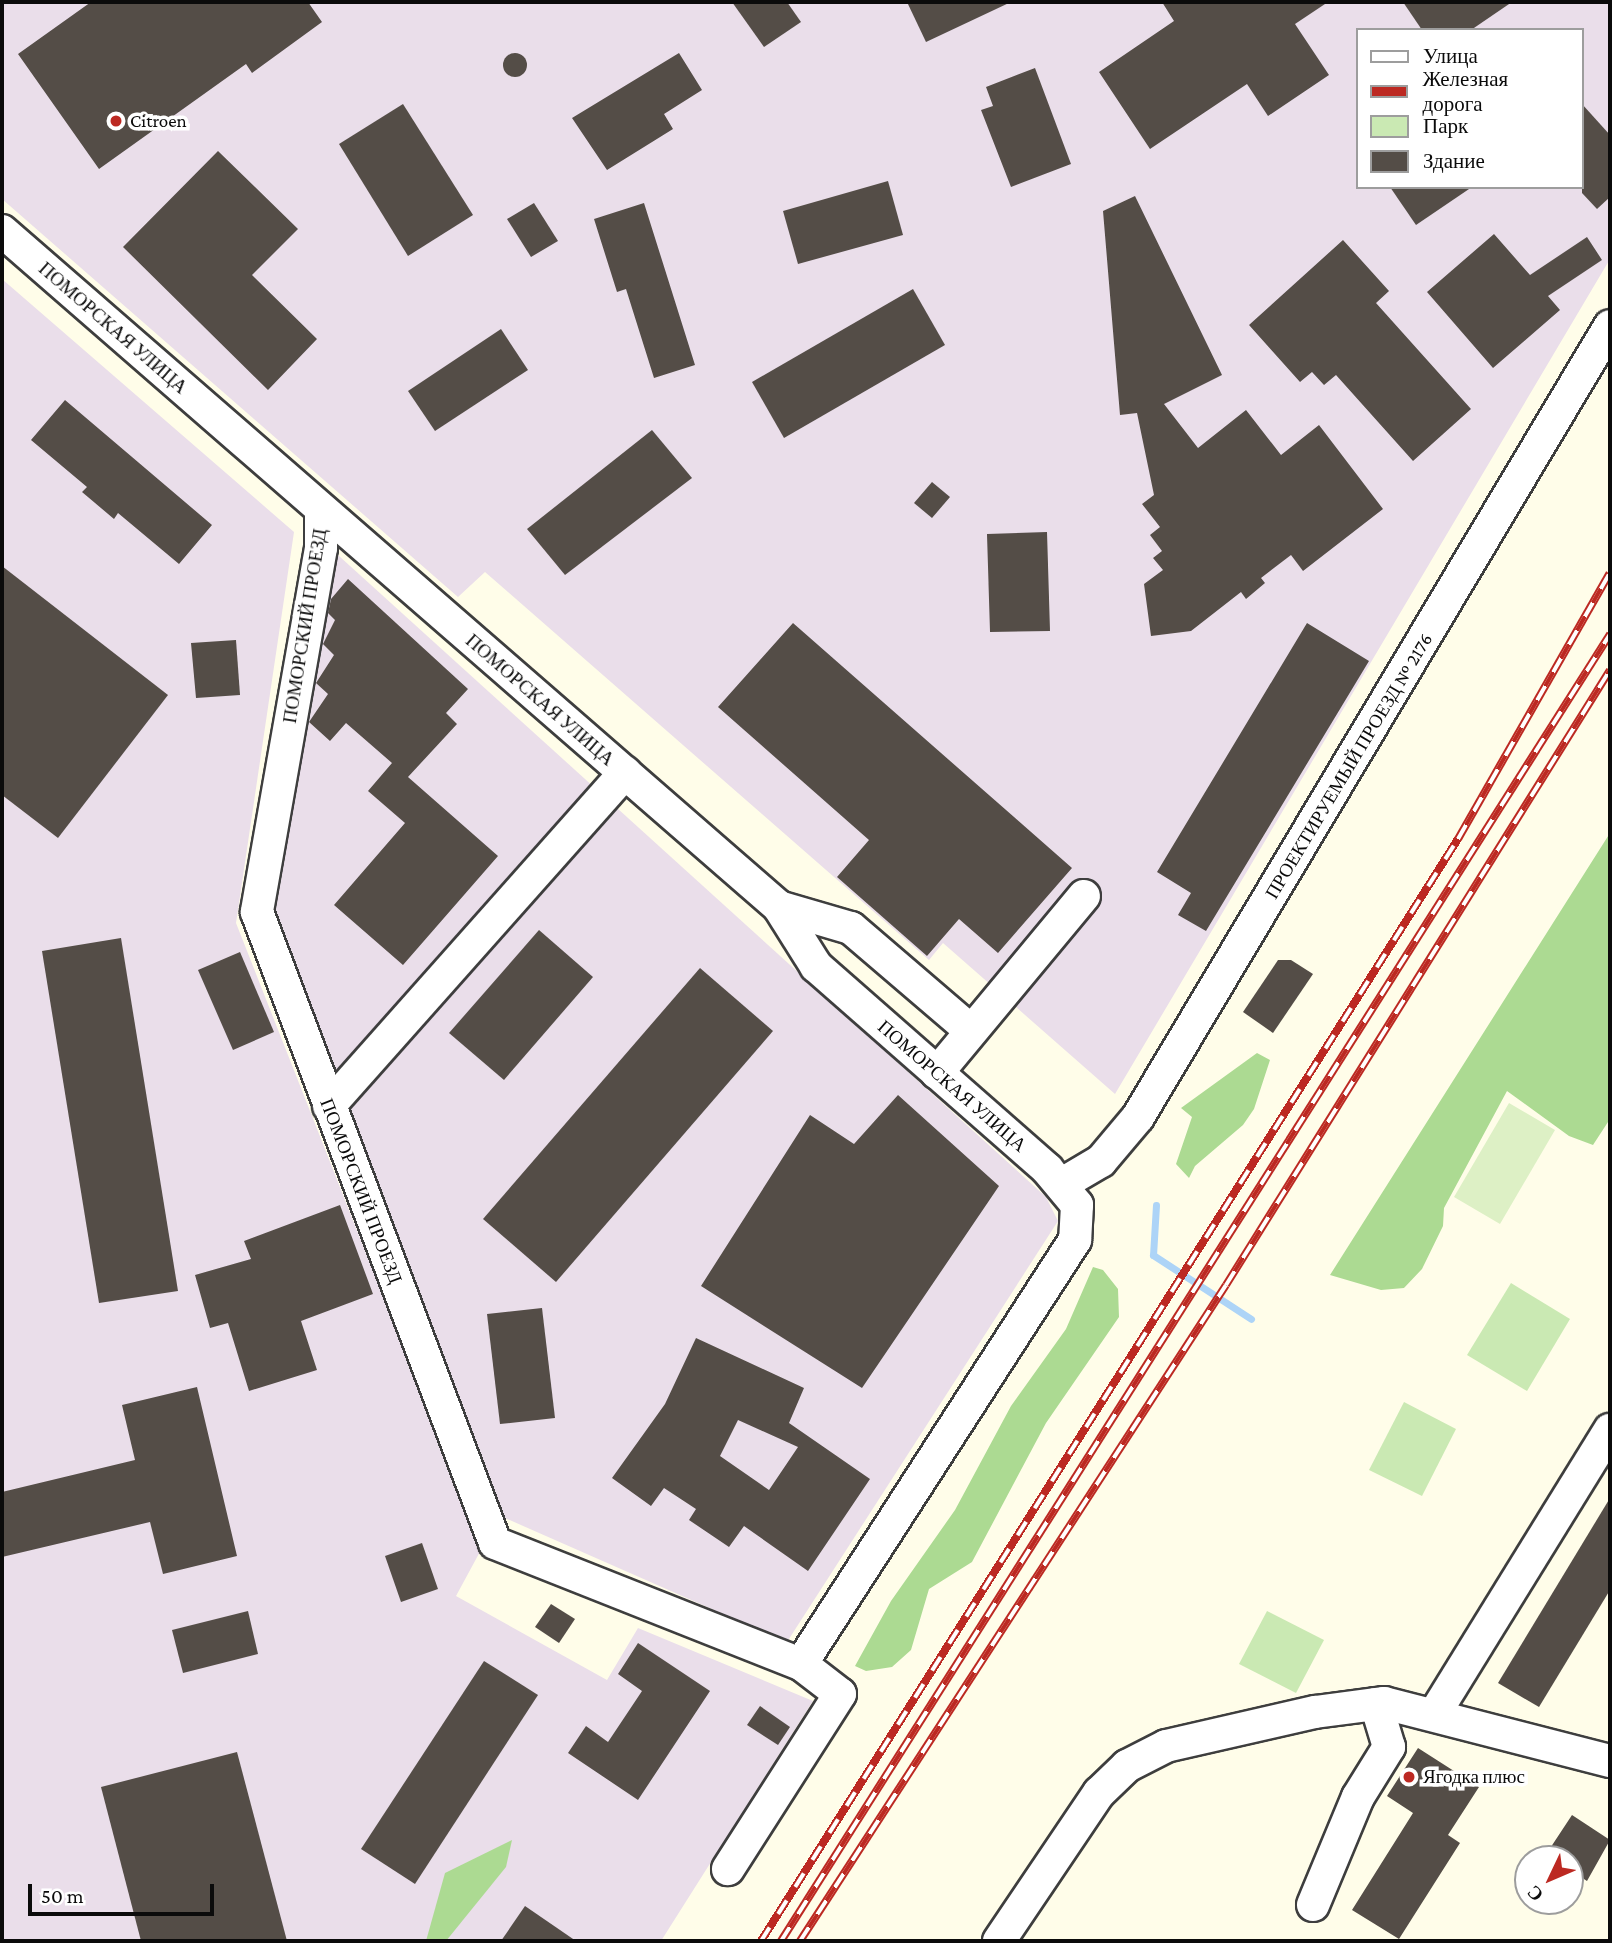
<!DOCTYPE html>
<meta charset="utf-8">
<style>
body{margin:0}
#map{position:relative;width:1612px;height:1943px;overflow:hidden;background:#fffde9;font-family:"Crimson Pro",serif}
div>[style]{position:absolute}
.industrial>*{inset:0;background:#eadeea}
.green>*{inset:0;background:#cae9b3}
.forest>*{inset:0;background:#acda92}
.pitch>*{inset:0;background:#ddf0c5}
.stream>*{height:7px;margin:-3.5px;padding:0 3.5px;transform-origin:3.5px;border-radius:3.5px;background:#add4f7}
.building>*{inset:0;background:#544d47}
.round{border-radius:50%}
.roads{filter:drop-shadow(2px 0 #3e3e3e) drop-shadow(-2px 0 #3e3e3e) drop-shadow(0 2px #3e3e3e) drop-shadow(0 -2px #3e3e3e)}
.minor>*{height:32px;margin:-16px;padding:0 16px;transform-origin:16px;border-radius:16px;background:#fff}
.rail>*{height:8px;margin-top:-4px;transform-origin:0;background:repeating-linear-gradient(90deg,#fff 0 16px,#bc2922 0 32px);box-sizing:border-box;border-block:2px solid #bc2922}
.dots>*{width:19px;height:19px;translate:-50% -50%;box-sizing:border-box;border:4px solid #fff;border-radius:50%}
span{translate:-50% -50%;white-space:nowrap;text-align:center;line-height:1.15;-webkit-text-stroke:7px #fff;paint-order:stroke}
.poi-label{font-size:19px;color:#0b0b0b}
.left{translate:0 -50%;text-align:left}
.street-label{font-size:19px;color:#0b0b0b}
.frame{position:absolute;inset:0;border:4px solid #0b0b0b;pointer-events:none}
.legend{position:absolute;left:1356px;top:28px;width:228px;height:161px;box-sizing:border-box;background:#fff;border:2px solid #9d9d9d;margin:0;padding:9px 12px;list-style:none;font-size:21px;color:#0b0b0b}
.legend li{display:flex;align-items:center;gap:14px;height:35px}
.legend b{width:35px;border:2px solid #9d9d9d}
.north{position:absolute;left:1514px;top:1845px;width:70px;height:70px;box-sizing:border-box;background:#fff;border:2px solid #9d9d9d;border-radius:50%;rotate:226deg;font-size:19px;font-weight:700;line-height:28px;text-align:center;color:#0b0b0b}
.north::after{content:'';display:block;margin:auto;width:24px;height:32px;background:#bc2922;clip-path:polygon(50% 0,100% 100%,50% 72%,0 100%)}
.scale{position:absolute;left:28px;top:1884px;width:186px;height:32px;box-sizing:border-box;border:4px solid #0b0b0b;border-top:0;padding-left:9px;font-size:21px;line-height:24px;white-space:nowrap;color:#0b0b0b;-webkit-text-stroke:5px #fff;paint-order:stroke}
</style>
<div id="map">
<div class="industrial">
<i style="clip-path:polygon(evenodd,2px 2px,1610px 2px,1610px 259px,1115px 1094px,943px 943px,929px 960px,485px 572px,458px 597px,2px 199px,2px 2px,1358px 30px,1582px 30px,1582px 187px,1358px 187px,1358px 30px)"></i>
<i style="clip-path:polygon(2px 279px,294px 532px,236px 923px,482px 1548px,456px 1596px,607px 1680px,638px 1628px,813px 1701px,661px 1941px,2px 1941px)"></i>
<i style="clip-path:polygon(328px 546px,1046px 1197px,1058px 1221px,787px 1642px,505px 1518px,266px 900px)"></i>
</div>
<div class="green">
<i style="clip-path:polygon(1511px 1283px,1570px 1319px,1527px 1391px,1467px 1355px)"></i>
<i style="clip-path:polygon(1404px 1402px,1456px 1429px,1422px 1496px,1369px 1470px)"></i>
<i style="clip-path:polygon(1267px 1611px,1324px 1640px,1296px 1693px,1239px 1664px)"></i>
</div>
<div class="forest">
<i style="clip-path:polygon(1610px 833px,1608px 1122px,1593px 1145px,1569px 1136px,1507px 1091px,1444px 1208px,1443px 1226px,1422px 1269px,1404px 1288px,1381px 1290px,1330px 1275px)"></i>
<i style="clip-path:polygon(1257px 1053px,1270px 1060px,1254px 1109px,1243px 1125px,1195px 1166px,1189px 1178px,1176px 1164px,1192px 1117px,1181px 1108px)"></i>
<i style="clip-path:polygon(1093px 1267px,1103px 1270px,1118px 1289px,1119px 1317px,1046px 1423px,972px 1562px,929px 1589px,911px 1650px,892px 1667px,866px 1671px,855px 1666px,891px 1601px,955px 1510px,1011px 1406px,1066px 1329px)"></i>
<i style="clip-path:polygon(512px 1840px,506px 1867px,446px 1941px,426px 1941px,445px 1873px)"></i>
</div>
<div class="pitch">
<i style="clip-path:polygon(1509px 1103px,1555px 1130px,1500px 1224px,1454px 1197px)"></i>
</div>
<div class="stream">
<i style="left:1156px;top:1205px;width:50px;rotate:93.4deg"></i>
<i style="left:1153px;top:1255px;width:117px;rotate:33.1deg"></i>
</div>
<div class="building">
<i style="clip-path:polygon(91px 2px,308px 2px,322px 22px,252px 73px,246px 64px,99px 169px,18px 54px)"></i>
<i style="clip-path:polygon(732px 2px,787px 2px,801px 22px,764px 47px)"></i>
<i style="clip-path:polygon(907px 2px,1011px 2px,926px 42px)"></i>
<i style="clip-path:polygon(1162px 2px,1328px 2px,1295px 24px,1329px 75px,1268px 116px,1247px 84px,1150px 149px,1099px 72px,1174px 21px)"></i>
<i style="clip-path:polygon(1403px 2px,1512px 2px,1471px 30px,1422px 30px)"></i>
<i class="round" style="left:503px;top:53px;width:24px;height:24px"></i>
<i style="clip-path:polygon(679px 53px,702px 90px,664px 114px,673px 129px,607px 170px,572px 118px)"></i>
<i style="clip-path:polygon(1035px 68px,1071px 164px,1011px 187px,981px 110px,993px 106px,986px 87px)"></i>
<i style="clip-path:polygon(403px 104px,473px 215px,408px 256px,339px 144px)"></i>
<i style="clip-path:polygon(1582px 104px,1610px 135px,1610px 197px,1597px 209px,1582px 193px)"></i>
<i style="clip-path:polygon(218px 151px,298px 229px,252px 275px,317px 339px,268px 390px,123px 247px)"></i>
<i style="clip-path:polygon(888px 181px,903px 235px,798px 264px,783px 211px)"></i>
<i style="clip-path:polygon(1390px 187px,1472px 187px,1416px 225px)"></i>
<i style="clip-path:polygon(1135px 196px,1222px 375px,1164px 404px,1198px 448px,1246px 410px,1281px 455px,1319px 425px,1383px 509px,1303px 571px,1291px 555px,1261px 578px,1265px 583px,1246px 599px,1241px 592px,1191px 631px,1151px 636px,1144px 584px,1163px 570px,1153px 558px,1162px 551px,1150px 535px,1160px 527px,1142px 504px,1154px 495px,1137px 413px,1120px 415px,1103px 211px)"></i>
<i style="clip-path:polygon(534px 203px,558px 241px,531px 257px,507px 219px)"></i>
<i style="clip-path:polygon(644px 203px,695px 365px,654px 378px,626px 289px,617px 292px,594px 219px)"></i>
<i style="clip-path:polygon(1494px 234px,1530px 275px,1587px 237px,1602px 260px,1548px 296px,1560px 310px,1493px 368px,1427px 292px)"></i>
<i style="clip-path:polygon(1343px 240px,1389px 291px,1376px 303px,1471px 409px,1413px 461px,1336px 375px,1324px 385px,1312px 372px,1300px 382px,1249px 325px)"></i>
<i style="clip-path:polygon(913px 289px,945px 345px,784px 438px,752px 382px)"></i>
<i style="clip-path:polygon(501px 329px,528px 370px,435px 431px,408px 391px)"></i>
<i style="clip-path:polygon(65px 400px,212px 525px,179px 564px,118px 513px,114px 519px,82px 492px,87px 487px,31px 440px)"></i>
<i style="clip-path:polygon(652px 430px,692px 478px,565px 575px,527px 529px)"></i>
<i style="clip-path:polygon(932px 482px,950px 497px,932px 518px,914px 503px)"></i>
<i style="clip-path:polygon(1047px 532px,1050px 631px,990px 632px,987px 534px)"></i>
<i style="clip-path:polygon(2px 566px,168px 695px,58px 838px,2px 795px)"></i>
<i style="clip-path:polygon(348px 579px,468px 689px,446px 713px,457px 724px,408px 777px,498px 856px,403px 965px,334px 905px,405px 823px,368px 791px,392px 763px,346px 723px,330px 741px,309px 722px,328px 694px,316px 683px,334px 655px,323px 644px,335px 620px,328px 613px,331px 599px)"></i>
<i style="clip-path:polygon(793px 623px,1072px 868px,998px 953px,959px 919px,927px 956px,837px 877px,869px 840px,718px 707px)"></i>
<i style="clip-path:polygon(1307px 623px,1369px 661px,1206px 931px,1178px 915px,1191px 893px,1157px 872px)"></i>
<i style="clip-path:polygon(236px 640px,240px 695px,196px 698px,191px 643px)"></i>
<i style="clip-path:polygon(539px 930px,593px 977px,504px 1080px,449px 1033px)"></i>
<i style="clip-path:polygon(121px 938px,178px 1291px,99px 1303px,42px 951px)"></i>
<i style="clip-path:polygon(240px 952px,274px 1032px,233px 1050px,198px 970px)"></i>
<i style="clip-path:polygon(1278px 960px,1291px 960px,1313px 974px,1273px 1033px,1243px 1012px)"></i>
<i style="clip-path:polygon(700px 968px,773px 1031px,556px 1282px,483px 1219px)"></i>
<i style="clip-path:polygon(898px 1095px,999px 1186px,862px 1388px,701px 1286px,810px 1115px,854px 1144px)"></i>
<i style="clip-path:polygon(340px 1205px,373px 1294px,301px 1321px,317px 1370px,249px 1391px,228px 1323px,210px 1328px,195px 1275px,251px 1259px,244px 1241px)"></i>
<i style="clip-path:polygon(542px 1308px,555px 1418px,500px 1424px,487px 1314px)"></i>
<i style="clip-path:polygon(evenodd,696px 1338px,804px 1388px,789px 1423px,870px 1479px,808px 1571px,744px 1526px,729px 1547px,689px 1520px,696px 1509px,664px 1488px,651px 1506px,612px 1478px,665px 1404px,696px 1338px,738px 1420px,798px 1447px,769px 1490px,720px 1456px,738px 1420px)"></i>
<i style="clip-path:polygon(197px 1387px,237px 1556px,163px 1574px,150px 1522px,2px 1557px,2px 1492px,135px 1460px,122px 1405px)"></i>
<i style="clip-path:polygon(1610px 1498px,1610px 1590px,1539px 1707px,1498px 1683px)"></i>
<i style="clip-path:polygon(422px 1543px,438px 1589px,401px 1602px,385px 1556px)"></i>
<i style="clip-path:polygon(551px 1604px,575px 1619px,559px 1643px,535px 1627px)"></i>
<i style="clip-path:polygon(248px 1611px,258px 1654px,183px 1673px,172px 1630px)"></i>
<i style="clip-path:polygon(638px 1643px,710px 1691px,638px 1800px,568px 1753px,586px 1726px,608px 1742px,642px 1691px,618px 1674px)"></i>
<i style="clip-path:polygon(484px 1661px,538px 1695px,415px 1884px,361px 1849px)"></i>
<i style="clip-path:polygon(760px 1706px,790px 1727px,778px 1745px,747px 1725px)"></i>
<i style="clip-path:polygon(1418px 1748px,1479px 1787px,1448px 1835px,1460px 1843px,1399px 1939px,1352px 1910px,1413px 1813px,1387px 1796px)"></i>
<i style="clip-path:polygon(237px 1752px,287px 1941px,141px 1941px,101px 1787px)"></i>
<i style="clip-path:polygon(1572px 1815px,1610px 1840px,1587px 1881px,1570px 1870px,1570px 1859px,1543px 1859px)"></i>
<i style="clip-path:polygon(525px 1906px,576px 1941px,501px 1941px)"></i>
</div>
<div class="roads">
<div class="minor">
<i style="left:2px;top:231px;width:1030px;rotate:41.02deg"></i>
<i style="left:779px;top:907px;width:70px;rotate:57.9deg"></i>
<i style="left:816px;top:966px;width:308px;rotate:41.3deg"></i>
<i style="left:1047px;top:1169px;width:47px;rotate:50.2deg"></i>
<i style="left:1077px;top:1205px;width:35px;rotate:93deg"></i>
<i style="left:1075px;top:1240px;width:505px;rotate:122.87deg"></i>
<i style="left:321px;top:510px;width:38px;rotate:90deg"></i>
<i style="left:321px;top:548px;width:370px;rotate:100deg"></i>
<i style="left:257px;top:912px;width:674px;rotate:69.33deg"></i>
<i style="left:495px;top:1543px;width:329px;rotate:21.6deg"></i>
<i style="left:801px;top:1664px;width:49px;rotate:37.6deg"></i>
<i style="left:840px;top:1694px;width:208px;rotate:122.6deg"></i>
<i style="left:779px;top:907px;width:75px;rotate:16.3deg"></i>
<i style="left:851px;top:928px;width:157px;rotate:40.6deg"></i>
<i style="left:937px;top:1073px;width:230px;rotate:-50.3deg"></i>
<i style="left:329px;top:1106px;width:446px;rotate:-48.4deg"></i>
<i style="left:1062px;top:1184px;width:45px;rotate:-30.5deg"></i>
<i style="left:1101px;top:1161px;width:57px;rotate:-49.9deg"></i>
<i style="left:1138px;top:1117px;width:921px;rotate:-59.17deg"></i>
<i style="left:1435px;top:1713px;width:333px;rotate:-58.3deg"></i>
<i style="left:1313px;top:1905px;width:117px;rotate:-67.4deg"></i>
<i style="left:1358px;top:1797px;width:59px;rotate:-58.2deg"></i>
<i style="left:1389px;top:1747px;width:45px;rotate:-106.8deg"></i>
<i style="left:999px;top:1941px;width:179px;rotate:-56deg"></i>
<i style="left:1099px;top:1793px;width:39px;rotate:-44deg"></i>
<i style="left:1127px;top:1766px;width:44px;rotate:-27.1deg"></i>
<i style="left:1166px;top:1746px;width:153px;rotate:-12.9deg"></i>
<i style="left:1315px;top:1712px;width:70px;rotate:-7.4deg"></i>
<i style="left:1384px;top:1703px;width:233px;rotate:14.4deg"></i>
</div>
</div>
<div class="rail">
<i style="left:761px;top:1941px;width:1304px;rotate:-57.69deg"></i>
<i style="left:1458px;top:839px;width:306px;rotate:-60.3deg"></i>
<i style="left:781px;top:1941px;width:1548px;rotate:-57.61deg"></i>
<i style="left:800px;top:1941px;width:782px;rotate:-57deg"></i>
<i style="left:1226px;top:1285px;width:725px;rotate:-58.02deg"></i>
</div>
<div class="dots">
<i style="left:116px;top:121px;background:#bc2922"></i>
<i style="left:1409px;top:1777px;background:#bc2922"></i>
</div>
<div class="poi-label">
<span class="left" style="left:130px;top:121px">Citroen</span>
<span class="left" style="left:1423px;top:1777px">Ягодка плюс</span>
</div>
<div class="street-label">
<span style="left:113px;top:328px;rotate:41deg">ПОМОРСКАЯ УЛИЦА</span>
<span style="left:305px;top:626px;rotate:-81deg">ПОМОРСКИЙ ПРОЕЗД</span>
<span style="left:540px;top:700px;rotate:41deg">ПОМОРСКАЯ УЛИЦА</span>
<span style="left:1349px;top:766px;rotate:-59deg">ПРОЕКТИРУЕМЫЙ ПРОЕЗД № 2176</span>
<span style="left:952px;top:1086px;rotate:41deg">ПОМОРСКАЯ УЛИЦА</span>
<span style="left:361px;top:1191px;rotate:69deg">ПОМОРСКИЙ ПРОЕЗД</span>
</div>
<div class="frame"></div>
<ul class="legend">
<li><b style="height:9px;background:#fff"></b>Улица</li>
<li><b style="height:9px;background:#bc2922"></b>Железная дорога</li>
<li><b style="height:19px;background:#cae9b3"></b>Парк</li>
<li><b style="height:19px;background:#544d47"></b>Здание</li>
</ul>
<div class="north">С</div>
<div class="scale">50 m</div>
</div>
